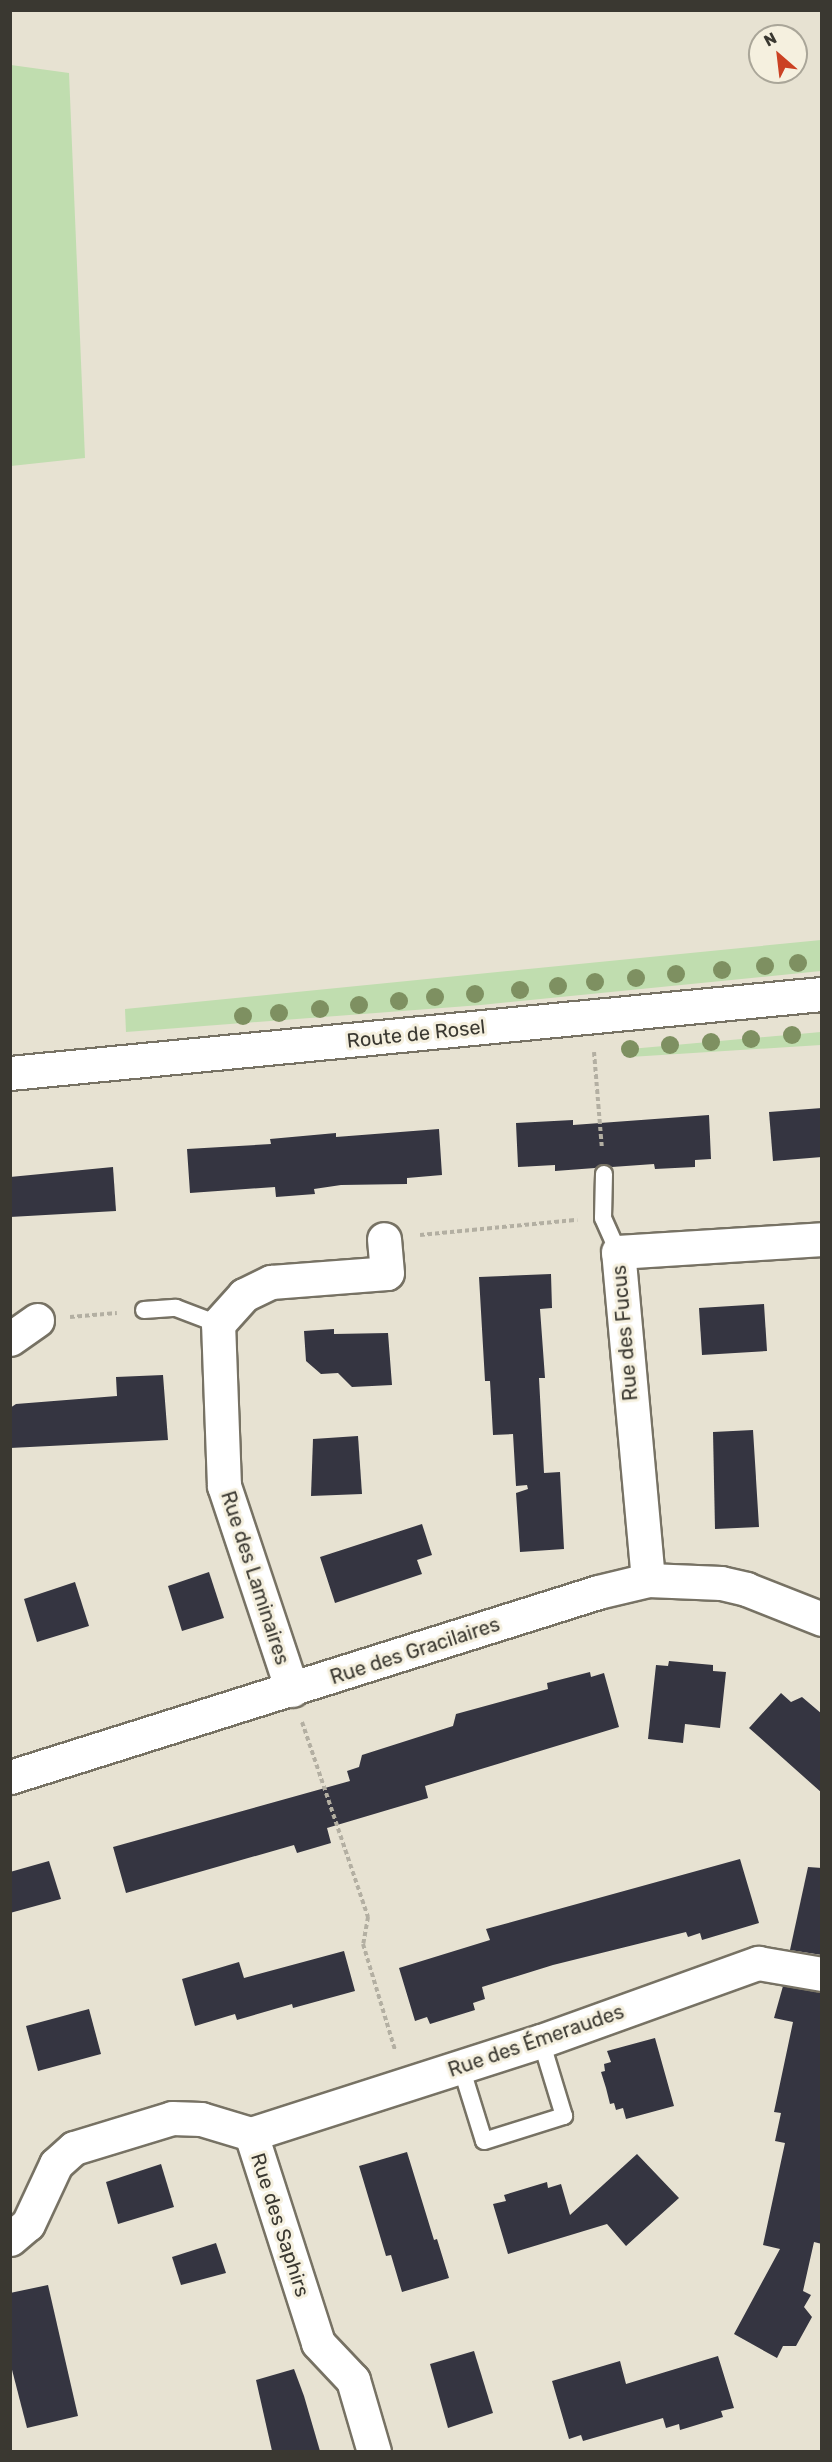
<!DOCTYPE html>
<meta charset="utf-8">
<style>
body{margin:0}
#map{position:relative;width:832px;height:2462px;overflow:hidden;background:#e7e2d2;font-family:Rubik,sans-serif}
div>[style]{position:absolute}
.green>*{inset:0;background:#c0ddaf}
.building>*{inset:0;background:#353541}
.path>*{height:4px;margin-top:-2px;transform-origin:0;background:repeating-linear-gradient(90deg,#b3afa2 0 4.5px,transparent 0 7.5px)}
.roads{filter:drop-shadow(2px 0 #777264) drop-shadow(-2px 0 #777264) drop-shadow(0 2px #777264) drop-shadow(0 -2px #777264)}
.service>*{height:16px;margin:-8px;padding:0 8px;transform-origin:8px;border-radius:8px;background:#fff}
.minor>*{height:33px;margin:-16.5px;padding:0 16.5px;transform-origin:16.5px;border-radius:16.5px;background:#fff}
.tertiary>*{height:33px;margin:-16.5px;padding:0 16.5px;transform-origin:16.5px;border-radius:16.5px;background:#fff}
.trees>*{width:18px;height:18px;margin:-9px;border-radius:50%;background:#7e9061}
span{translate:-50% -50%;white-space:nowrap;text-align:center;line-height:1.15;-webkit-text-stroke:6px #f5f0df;paint-order:stroke}
.street-label{font-size:20px;color:#3a3831}
.frame{position:absolute;inset:0;border:12px solid #3a3831;pointer-events:none}
.north{position:absolute;left:748px;top:24px;width:60px;height:60px;box-sizing:border-box;background:#f5f0df;border:2px solid #aaa699;border-radius:50%;rotate:332deg;font-size:16px;font-weight:700;line-height:24px;text-align:center;color:#3a3831}
.north::after{content:'';display:block;margin:auto;width:21px;height:27px;background:#cb4123;clip-path:polygon(50% 0,100% 100%,50% 72%,0 100%)}
</style>
<div id="map">
<div class="green">
<i style="clip-path:polygon(11px 65px,69px 73px,85px 458px,11px 466px)"></i>
<i style="clip-path:polygon(821px 940px,821px 971px,481px 1005px,126px 1032px,125px 1009px)"></i>
<i style="clip-path:polygon(821px 1032px,821px 1045px,630px 1057px,630px 1049px)"></i>
</div>
<div class="building">
<i style="clip-path:polygon(822px 1108px,822px 1157px,773px 1161px,769px 1112px)"></i>
<i style="clip-path:polygon(709px 1115px,711px 1159px,695px 1160px,695px 1167px,655px 1169px,654px 1164px,612px 1167px,604px 1164px,595px 1168px,555px 1171px,555px 1165px,518px 1167px,516px 1123px,573px 1120px,573px 1125px)"></i>
<i style="clip-path:polygon(439px 1129px,442px 1175px,407px 1178px,407px 1184px,341px 1185px,314px 1189px,315px 1194px,276px 1197px,275px 1187px,190px 1193px,187px 1149px,271px 1144px,270px 1139px,336px 1133px,336px 1137px)"></i>
<i style="clip-path:polygon(113px 1167px,116px 1211px,10px 1217px,10px 1177px)"></i>
<i style="clip-path:polygon(551px 1274px,552px 1308px,540px 1309px,545px 1378px,539px 1378px,544px 1473px,560px 1472px,564px 1549px,520px 1552px,516px 1493px,528px 1489px,527px 1485px,516px 1486px,513px 1434px,493px 1435px,490px 1381px,485px 1381px,479px 1277px)"></i>
<i style="clip-path:polygon(764px 1304px,767px 1351px,702px 1355px,699px 1308px)"></i>
<i style="clip-path:polygon(334px 1329px,334px 1334px,388px 1333px,392px 1385px,352px 1387px,338px 1373px,321px 1374px,306px 1361px,304px 1331px)"></i>
<i style="clip-path:polygon(163px 1375px,168px 1440px,10px 1448px,10px 1408px,16px 1404px,117px 1396px,116px 1377px)"></i>
<i style="clip-path:polygon(753px 1430px,759px 1527px,715px 1529px,713px 1432px)"></i>
<i style="clip-path:polygon(358px 1436px,362px 1494px,311px 1496px,313px 1439px)"></i>
<i style="clip-path:polygon(422px 1524px,432px 1555px,417px 1560px,422px 1574px,335px 1603px,320px 1557px)"></i>
<i style="clip-path:polygon(209px 1572px,224px 1618px,182px 1631px,168px 1586px)"></i>
<i style="clip-path:polygon(75px 1582px,89px 1626px,37px 1642px,24px 1599px)"></i>
<i style="clip-path:polygon(669px 1661px,713px 1665px,713px 1671px,726px 1672px,720px 1728px,685px 1724px,683px 1743px,648px 1739px,656px 1665px,668px 1666px)"></i>
<i style="clip-path:polygon(590px 1672px,591px 1677px,604px 1673px,619px 1727px,425px 1786px,428px 1798px,327px 1828px,331px 1843px,297px 1853px,294px 1845px,126px 1893px,113px 1847px,350px 1781px,347px 1771px,359px 1767px,362px 1755px,453px 1726px,456px 1714px,548px 1689px,547px 1683px)"></i>
<i style="clip-path:polygon(781px 1693px,791px 1702px,802px 1697px,822px 1714px,822px 1793px,749px 1728px)"></i>
<i style="clip-path:polygon(740px 1859px,759px 1923px,702px 1940px,700px 1933px,688px 1937px,686px 1932px,553px 1965px,482px 1987px,485px 1999px,473px 2003px,475px 2010px,430px 2024px,427px 2017px,415px 2021px,399px 1968px,490px 1940px,486px 1929px)"></i>
<i style="clip-path:polygon(49px 1861px,61px 1899px,10px 1913px,10px 1872px)"></i>
<i style="clip-path:polygon(808px 1867px,822px 1868px,822px 1955px,790px 1950px)"></i>
<i style="clip-path:polygon(344px 1951px,355px 1991px,293px 2008px,292px 2004px,237px 2020px,235px 2014px,195px 2026px,182px 1979px,239px 1962px,244px 1978px)"></i>
<i style="clip-path:polygon(783px 1986px,822px 1992px,822px 2244px,814px 2242px,803px 2291px,811px 2295px,804px 2307px,812px 2317px,796px 2346px,783px 2346px,777px 2358px,734px 2334px,780px 2249px,763px 2245px,785px 2143px,775px 2141px,781px 2113px,774px 2112px,793px 2022px,774px 2018px)"></i>
<i style="clip-path:polygon(89px 2009px,101px 2054px,38px 2071px,26px 2026px)"></i>
<i style="clip-path:polygon(655px 2038px,674px 2106px,626px 2119px,623px 2108px,616px 2110px,614px 2103px,610px 2104px,606px 2088px,601px 2072px,605px 2071px,604px 2064px,611px 2062px,607px 2051px)"></i>
<i style="clip-path:polygon(407px 2152px,434px 2240px,437px 2239px,449px 2278px,402px 2292px,391px 2255px,386px 2256px,359px 2166px)"></i>
<i style="clip-path:polygon(637px 2154px,679px 2198px,626px 2246px,607px 2224px,508px 2254px,493px 2204px,506px 2201px,504px 2195px,547px 2182px,548px 2188px,561px 2184px,570px 2215px)"></i>
<i style="clip-path:polygon(161px 2164px,174px 2207px,118px 2224px,106px 2182px)"></i>
<i style="clip-path:polygon(216px 2243px,226px 2273px,181px 2285px,172px 2257px)"></i>
<i style="clip-path:polygon(48px 2285px,78px 2416px,27px 2428px,10px 2362px,10px 2293px)"></i>
<i style="clip-path:polygon(474px 2351px,493px 2413px,448px 2428px,430px 2364px)"></i>
<i style="clip-path:polygon(718px 2356px,734px 2408px,721px 2411px,723px 2417px,680px 2430px,679px 2424px,666px 2428px,663px 2418px,583px 2441px,581px 2435px,569px 2439px,552px 2381px,620px 2361px,626px 2384px)"></i>
<i style="clip-path:polygon(294px 2369px,304px 2396px,320px 2451px,272px 2451px,256px 2380px)"></i>
</div>
<div class="path">
<i style="left:594px;top:1052px;width:97px;rotate:85.3deg"></i>
<i style="left:420px;top:1235px;width:158px;rotate:-5.5deg"></i>
<i style="left:70px;top:1317px;width:47px;rotate:-4.9deg"></i>
<i style="left:302px;top:1722px;width:206px;rotate:71.3deg"></i>
<i style="left:368px;top:1917px;width:27px;rotate:100deg"></i>
<i style="left:363px;top:1944px;width:111px;rotate:73.2deg"></i>
</div>
<div class="roads">
<div class="service">
<i style="left:604px;top:1174px;width:44px;rotate:91.3deg"></i>
<i style="left:603px;top:1218px;width:37px;rotate:66deg"></i>
<i style="left:144px;top:1310px;width:32px;rotate:-4deg"></i>
<i style="left:176px;top:1308px;width:45px;rotate:20.9deg"></i>
<i style="left:461px;top:2067px;width:77px;rotate:72.7deg"></i>
<i style="left:484px;top:2141px;width:84px;rotate:-17.4deg"></i>
<i style="left:564px;top:2116px;width:78px;rotate:-107deg"></i>
</div>
<div class="minor">
<i style="left:10px;top:1339px;width:33px;rotate:-35deg"></i>
<i style="left:648px;top:1580px;width:329px;rotate:-95.2deg"></i>
<i style="left:618px;top:1252px;width:204px;rotate:-3.6deg"></i>
<i style="left:292px;top:1690px;width:215px;rotate:-108.4deg"></i>
<i style="left:224px;top:1486px;width:162px;rotate:-92.1deg"></i>
<i style="left:218px;top:1324px;width:39px;rotate:-48deg"></i>
<i style="left:244px;top:1295px;width:30px;rotate:-26deg"></i>
<i style="left:271px;top:1282px;width:116px;rotate:-4.4deg"></i>
<i style="left:387px;top:1273px;width:34px;rotate:-95deg"></i>
<i style="left:10px;top:1777px;width:616px;rotate:-17.46deg"></i>
<i style="left:598px;top:1592px;width:51px;rotate:-13.5deg"></i>
<i style="left:648px;top:1580px;width:73px;rotate:2.4deg"></i>
<i style="left:721px;top:1583px;width:26px;rotate:13deg"></i>
<i style="left:746px;top:1589px;width:82px;rotate:21.5deg"></i>
<i style="left:251px;top:2134px;width:305px;rotate:-17.8deg"></i>
<i style="left:541px;top:2041px;width:231px;rotate:-19.8deg"></i>
<i style="left:758px;top:1963px;width:65px;rotate:9.8deg"></i>
<i style="left:10px;top:2239px;width:23px;rotate:-40deg"></i>
<i style="left:28px;top:2224px;width:66px;rotate:-65deg"></i>
<i style="left:56px;top:2164px;width:24px;rotate:-42deg"></i>
<i style="left:74px;top:2148px;width:102px;rotate:-17deg"></i>
<i style="left:172px;top:2118px;width:29px;rotate:2deg"></i>
<i style="left:201px;top:2119px;width:52px;rotate:16.7deg"></i>
<i style="left:251px;top:2134px;width:219px;rotate:72.2deg"></i>
<i style="left:318px;top:2343px;width:51px;rotate:46.6deg"></i>
<i style="left:353px;top:2380px;width:75px;rotate:73.7deg"></i>
</div>
<div class="tertiary">
<i style="left:10px;top:1073px;width:816px;rotate:-5.56deg"></i>
</div>
</div>
<div class="trees">
<i style="left:798px;top:963px"></i>
<i style="left:765px;top:966px"></i>
<i style="left:722px;top:970px"></i>
<i style="left:676px;top:974px"></i>
<i style="left:636px;top:978px"></i>
<i style="left:595px;top:982px"></i>
<i style="left:558px;top:986px"></i>
<i style="left:520px;top:990px"></i>
<i style="left:475px;top:994px"></i>
<i style="left:435px;top:997px"></i>
<i style="left:399px;top:1001px"></i>
<i style="left:359px;top:1005px"></i>
<i style="left:320px;top:1009px"></i>
<i style="left:279px;top:1013px"></i>
<i style="left:243px;top:1016px"></i>
<i style="left:792px;top:1035px"></i>
<i style="left:751px;top:1039px"></i>
<i style="left:711px;top:1042px"></i>
<i style="left:670px;top:1045px"></i>
<i style="left:630px;top:1049px"></i>
</div>
<div class="street-label">
<span style="left:416px;top:1034px;rotate:-6deg">Route de Rosel</span>
<span style="left:625px;top:1333px;rotate:-95deg">Rue des Fucus</span>
<span style="left:255px;top:1578px;rotate:72deg">Rue des Laminaires</span>
<span style="left:415px;top:1651px;rotate:-18deg">Rue des Gracilaires</span>
<span style="left:536px;top:2041px;rotate:-19deg">Rue des Émeraudes</span>
<span style="left:280px;top:2225px;rotate:72deg">Rue des Saphirs</span>
</div>
<div class="frame"></div>
<div class="north">N</div>
</div>
